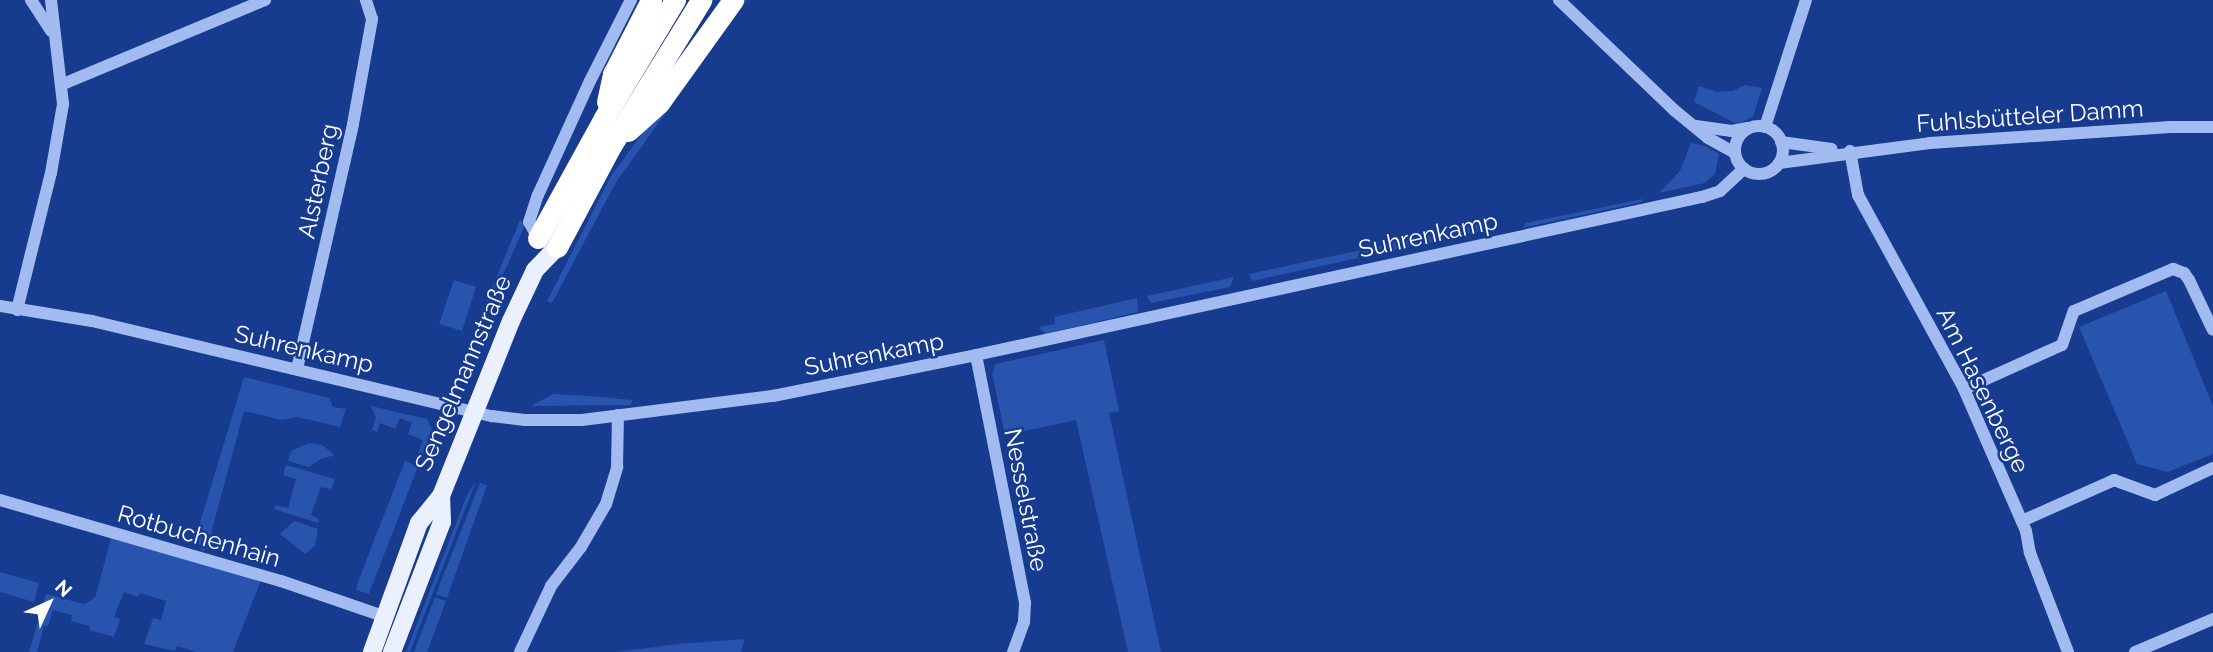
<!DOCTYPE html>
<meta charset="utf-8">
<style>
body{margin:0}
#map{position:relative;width:2213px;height:652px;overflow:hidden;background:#163b8f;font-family:Raleway,sans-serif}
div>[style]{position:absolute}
.green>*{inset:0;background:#2854ae}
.minor>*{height:12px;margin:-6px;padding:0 6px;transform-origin:6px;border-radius:6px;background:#a2bbf0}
.minor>.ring{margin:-6px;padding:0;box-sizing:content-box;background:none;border:12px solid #a2bbf0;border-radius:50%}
.major>*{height:18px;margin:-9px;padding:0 9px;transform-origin:9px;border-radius:9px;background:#ebf0ff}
.highway>*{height:21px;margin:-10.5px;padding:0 10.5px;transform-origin:10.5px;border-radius:10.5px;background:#fff}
span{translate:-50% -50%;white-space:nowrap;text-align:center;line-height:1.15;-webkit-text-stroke:5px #163b8f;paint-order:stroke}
.street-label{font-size:24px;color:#fff}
.north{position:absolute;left:14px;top:568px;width:70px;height:70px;-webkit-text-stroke:5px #163b8f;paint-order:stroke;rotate:45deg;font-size:19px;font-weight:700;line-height:28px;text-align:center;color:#fff}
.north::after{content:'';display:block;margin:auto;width:24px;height:32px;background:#fff;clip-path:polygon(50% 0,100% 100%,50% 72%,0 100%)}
</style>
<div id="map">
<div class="green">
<i style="clip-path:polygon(740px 0,747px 0,616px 182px,552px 303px,547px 301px,611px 176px)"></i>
<i style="clip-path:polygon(1745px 85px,1762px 88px,1753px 117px,1737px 124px,1694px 102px,1699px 86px,1717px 92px,1733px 91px)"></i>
<i style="clip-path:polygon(1691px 143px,1706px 146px,1719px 154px,1715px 174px,1705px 183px,1659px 193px,1680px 171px)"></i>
<i style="clip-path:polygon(1643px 199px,1642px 202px,1522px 228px,1526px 223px)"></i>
<i style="clip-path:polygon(520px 220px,525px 225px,484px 317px,481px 315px)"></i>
<i style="clip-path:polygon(1482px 224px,1482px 231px,1252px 281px,1249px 274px)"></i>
<i style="clip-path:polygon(1234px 277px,1230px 287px,1151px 303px,1147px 296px)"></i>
<i style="clip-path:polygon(454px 280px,476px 287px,462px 331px,439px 324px)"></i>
<i style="clip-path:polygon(2166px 291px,2213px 406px,2213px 454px,2168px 472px,2137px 464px,2079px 327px)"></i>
<i style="clip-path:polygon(1137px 298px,1138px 312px,1045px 334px,1039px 327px,1055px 324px,1054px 317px)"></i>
<i style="clip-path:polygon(1104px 340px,1119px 411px,1109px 413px,1161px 652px,1128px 652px,1076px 420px,1005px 435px,992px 373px,995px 364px)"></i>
<i style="clip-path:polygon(244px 377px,329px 398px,333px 407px,346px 409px,340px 427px,297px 417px,282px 420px,244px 411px,211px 533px,223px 537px,222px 542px,202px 551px,196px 536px)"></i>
<i style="clip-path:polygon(553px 394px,590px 396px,632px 400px,631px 405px,531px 406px)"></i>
<i style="clip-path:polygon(371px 406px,427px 419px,432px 430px,369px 594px,356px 590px,359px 579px,405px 461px,414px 465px,423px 440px,408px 434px,412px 423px,400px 418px,395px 429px,380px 423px,377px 432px,372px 430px,376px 418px)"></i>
<i style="clip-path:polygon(309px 443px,322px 445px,335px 455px,321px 459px,309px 467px,288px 461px,291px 451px)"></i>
<i style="clip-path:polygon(286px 465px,335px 479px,331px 489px,321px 487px,311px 515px,319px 519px,318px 523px,274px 509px,275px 505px,288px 508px,296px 479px,283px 475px)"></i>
<i style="clip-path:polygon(476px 481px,410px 652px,406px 652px,467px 495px)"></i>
<i style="clip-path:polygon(480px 483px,487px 485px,447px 598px,436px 594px)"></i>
<i style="clip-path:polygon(294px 521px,318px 529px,315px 546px,305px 554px,280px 534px)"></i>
<i style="clip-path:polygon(111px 538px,261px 580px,233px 652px,196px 652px,177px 646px,175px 651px,144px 644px,153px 618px,161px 620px,166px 601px,140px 593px,138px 597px,124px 592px,114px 617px,120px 619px,114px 637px,89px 630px,90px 626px,71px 621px,72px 615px,53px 610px,48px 626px,44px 626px,37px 652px,29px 652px,46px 594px,84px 604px,95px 598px)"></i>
<i style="clip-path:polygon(0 572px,39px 583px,34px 602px,0 592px)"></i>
<i style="clip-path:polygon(435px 597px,446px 601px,427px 652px,414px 652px)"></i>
<i style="clip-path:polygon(745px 639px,741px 652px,616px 652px,678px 644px)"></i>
</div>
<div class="minor">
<i style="left:31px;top:0;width:37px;rotate:57deg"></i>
<i style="left:1559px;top:0;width:159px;rotate:43.7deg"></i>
<i style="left:1674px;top:110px;width:44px;rotate:39.5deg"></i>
<i style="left:1708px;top:138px;width:31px;rotate:29deg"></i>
<i style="left:63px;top:84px;width:219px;rotate:-22.6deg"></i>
<i style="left:1696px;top:126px;width:36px;rotate:8deg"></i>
<i style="left:1732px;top:131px;width:16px;rotate:-11deg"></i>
<i class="ring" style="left:1735px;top:126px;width:36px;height:36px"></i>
<i style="left:1765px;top:127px;width:133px;rotate:-72.1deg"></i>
<i style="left:1781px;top:142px;width:51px;rotate:7.8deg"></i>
<i style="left:1850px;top:151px;width:45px;rotate:79.7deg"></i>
<i style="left:1858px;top:195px;width:221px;rotate:61.3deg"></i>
<i style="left:1964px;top:389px;width:155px;rotate:66.4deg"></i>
<i style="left:2026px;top:531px;width:22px;rotate:80deg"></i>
<i style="left:2030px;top:553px;width:106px;rotate:69deg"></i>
<i style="left:1779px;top:163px;width:152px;rotate:-7.5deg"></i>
<i style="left:1930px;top:143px;width:241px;rotate:-3.8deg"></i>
<i style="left:2170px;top:127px;width:43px"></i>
<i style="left:538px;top:238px;width:18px;rotate:-119deg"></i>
<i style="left:529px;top:222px;width:28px;rotate:-72deg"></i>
<i style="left:538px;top:195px;width:125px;rotate:-65.5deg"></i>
<i style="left:590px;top:81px;width:91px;rotate:-63.2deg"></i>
<i style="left:0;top:306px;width:93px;rotate:9.3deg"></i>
<i style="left:92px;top:321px;width:411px;rotate:13.4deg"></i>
<i style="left:492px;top:416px;width:33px;rotate:7deg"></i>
<i style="left:525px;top:420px;width:57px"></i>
<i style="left:582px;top:420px;width:193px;rotate:-7.2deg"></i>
<i style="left:773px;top:396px;width:207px;rotate:-11.4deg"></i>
<i style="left:976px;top:355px;width:743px;rotate:-12.28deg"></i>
<i style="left:1702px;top:197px;width:19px;rotate:-18deg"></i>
<i style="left:1720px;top:191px;width:33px;rotate:-43deg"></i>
<i style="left:17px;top:310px;width:141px;rotate:-76.1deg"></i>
<i style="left:51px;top:173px;width:70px;rotate:-80.1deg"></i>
<i style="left:63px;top:104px;width:105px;rotate:-96.6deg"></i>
<i style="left:976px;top:355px;width:253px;rotate:78.8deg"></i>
<i style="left:1025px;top:603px;width:19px;rotate:93deg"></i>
<i style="left:1024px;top:622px;width:32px;rotate:110deg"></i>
<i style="left:297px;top:369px;width:251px;rotate:-77.1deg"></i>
<i style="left:353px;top:124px;width:107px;rotate:-79.7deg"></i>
<i style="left:372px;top:19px;width:20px;rotate:-108deg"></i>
<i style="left:1964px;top:389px;width:107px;rotate:-24.2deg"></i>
<i style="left:2062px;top:345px;width:36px;rotate:-71deg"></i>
<i style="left:2074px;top:311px;width:108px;rotate:-23deg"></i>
<i style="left:2173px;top:269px;width:12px;rotate:20deg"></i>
<i style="left:2184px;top:273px;width:9px;rotate:54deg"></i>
<i style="left:2189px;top:280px;width:55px;rotate:64.4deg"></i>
<i style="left:0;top:500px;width:292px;rotate:16.1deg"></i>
<i style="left:281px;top:581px;width:111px;rotate:18.9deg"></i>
<i style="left:2022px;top:521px;width:101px;rotate:-24deg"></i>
<i style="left:2114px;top:480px;width:44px;rotate:20.1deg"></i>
<i style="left:2155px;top:495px;width:64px;rotate:-25deg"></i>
<i style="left:520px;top:652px;width:73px;rotate:-64.8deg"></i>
<i style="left:551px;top:586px;width:49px;rotate:-52.4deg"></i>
<i style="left:581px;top:547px;width:50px;rotate:-59.8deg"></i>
<i style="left:606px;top:504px;width:39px;rotate:-73deg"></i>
<i style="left:617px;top:467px;width:52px;rotate:-88.9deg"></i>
<i style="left:2135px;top:652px;width:85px;rotate:-22.9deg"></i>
</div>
<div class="major">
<i style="left:372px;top:652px;width:137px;rotate:-70deg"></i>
<i style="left:419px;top:523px;width:35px;rotate:-51deg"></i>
<i style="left:441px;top:496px;width:188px;rotate:-68.2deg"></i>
<i style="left:511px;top:321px;width:56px;rotate:-64.8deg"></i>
<i style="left:535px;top:270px;width:32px;rotate:-46deg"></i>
<i style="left:392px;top:652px;width:139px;rotate:-69deg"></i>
<i style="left:442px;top:522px;width:26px;rotate:-92deg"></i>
</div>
<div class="highway">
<i style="left:607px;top:102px;width:29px;rotate:-78deg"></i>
<i style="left:613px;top:74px;width:83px;rotate:-62.8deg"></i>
<i style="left:628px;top:131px;width:42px;rotate:-42.1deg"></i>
<i style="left:659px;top:103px;width:127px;rotate:-54.3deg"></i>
<i style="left:538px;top:238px;width:137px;rotate:-61.2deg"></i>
<i style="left:604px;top:118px;width:138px;rotate:-59deg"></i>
<i style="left:557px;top:247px;width:115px;rotate:-61.9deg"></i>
<i style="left:611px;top:146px;width:172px;rotate:-58.3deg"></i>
</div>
<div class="street-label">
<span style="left:2030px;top:116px;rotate:-4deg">Fuhlsbütteler Damm</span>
<span style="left:318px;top:181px;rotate:-78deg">Alsterberg</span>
<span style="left:1428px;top:235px;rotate:-12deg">Suhrenkamp</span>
<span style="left:304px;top:349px;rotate:13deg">Suhrenkamp</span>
<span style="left:874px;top:354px;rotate:-11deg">Suhrenkamp</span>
<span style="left:463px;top:373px;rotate:-67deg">Sengelmannstraße</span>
<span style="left:1983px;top:390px;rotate:64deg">Am Hasenberge</span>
<span style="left:1026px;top:500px;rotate:79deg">Nesselstraße</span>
<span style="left:199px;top:536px;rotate:16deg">Rotbuchenhain</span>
</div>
<div class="north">N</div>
</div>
